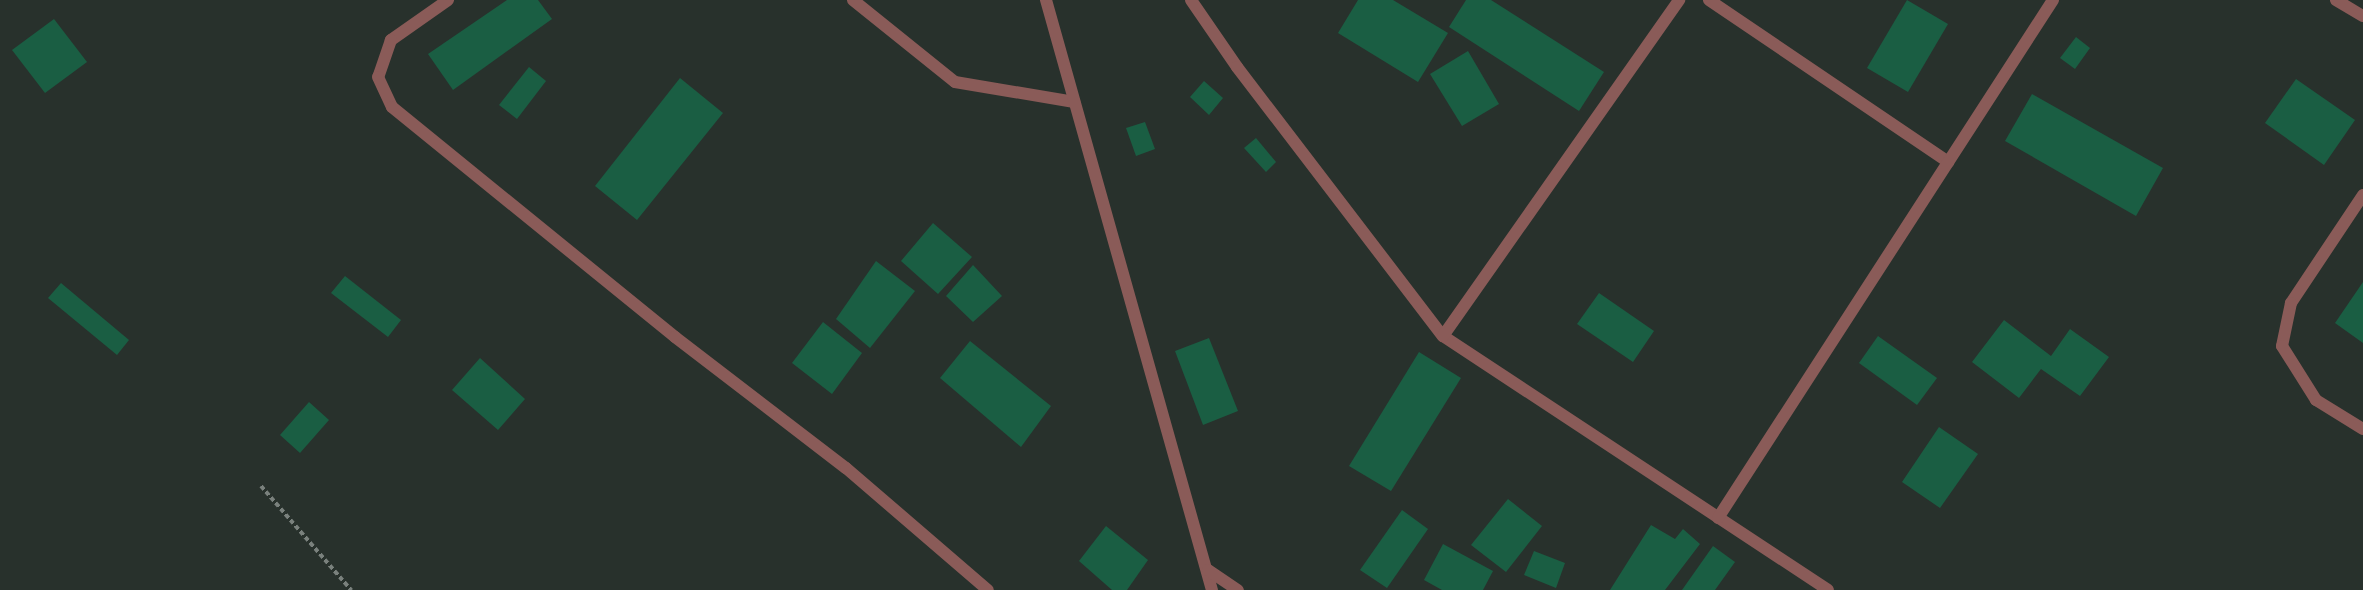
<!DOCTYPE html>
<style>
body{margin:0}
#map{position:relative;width:2363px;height:590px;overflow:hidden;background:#28312c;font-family:Barlow,sans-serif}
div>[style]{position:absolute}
.building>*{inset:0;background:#1a5e43}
.path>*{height:4px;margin-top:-2px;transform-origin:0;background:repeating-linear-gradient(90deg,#7a817d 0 4.5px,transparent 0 7.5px)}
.minor>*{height:12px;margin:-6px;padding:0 6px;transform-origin:6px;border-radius:6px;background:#8a5b58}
span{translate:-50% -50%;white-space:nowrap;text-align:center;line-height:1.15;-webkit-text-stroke:4.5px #28312c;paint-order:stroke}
</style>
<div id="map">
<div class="building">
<i style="clip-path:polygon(507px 0,538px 0,552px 19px,453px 90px,428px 54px)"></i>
<i style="clip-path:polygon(1358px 0,1393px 0,1448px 33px,1418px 82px,1338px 33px)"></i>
<i style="clip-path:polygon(1466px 0,1491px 0,1604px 72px,1579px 111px,1449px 27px)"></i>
<i style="clip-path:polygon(1907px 0,1948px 24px,1908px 92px,1867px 68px)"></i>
<i style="clip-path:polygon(54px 19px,87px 62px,45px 93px,12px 50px)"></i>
<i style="clip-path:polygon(2076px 37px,2090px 48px,2075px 69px,2060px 58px)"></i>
<i style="clip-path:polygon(1468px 51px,1499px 104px,1462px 126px,1430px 74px)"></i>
<i style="clip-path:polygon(529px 67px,546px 81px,517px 119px,499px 105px)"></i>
<i style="clip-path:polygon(680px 78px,723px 113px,637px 220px,595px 186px)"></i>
<i style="clip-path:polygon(2296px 79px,2355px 120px,2324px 165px,2265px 123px)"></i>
<i style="clip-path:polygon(1204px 81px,1223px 98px,1209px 115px,1190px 97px)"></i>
<i style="clip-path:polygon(2032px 94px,2163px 168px,2136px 216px,2005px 141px)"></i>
<i style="clip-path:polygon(1145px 122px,1155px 149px,1136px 156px,1126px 128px)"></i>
<i style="clip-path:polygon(1256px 138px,1276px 162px,1266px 172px,1244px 148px)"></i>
<i style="clip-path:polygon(933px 223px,972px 257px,938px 294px,901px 261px)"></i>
<i style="clip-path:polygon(876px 261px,915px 291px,870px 348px,836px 319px)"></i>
<i style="clip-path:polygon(973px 265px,1002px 296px,973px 322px,946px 296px)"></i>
<i style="clip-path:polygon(345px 276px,401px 320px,388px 337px,331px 293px)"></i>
<i style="clip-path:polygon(2363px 282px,2363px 343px,2335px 323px)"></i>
<i style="clip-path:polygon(61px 283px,129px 340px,117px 355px,48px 298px)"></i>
<i style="clip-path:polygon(1599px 293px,1654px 331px,1633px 362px,1577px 324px)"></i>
<i style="clip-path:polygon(2004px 320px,2051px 356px,2070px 329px,2109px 357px,2080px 396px,2041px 369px,2019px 398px,1972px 362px)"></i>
<i style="clip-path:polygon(823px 322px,862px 353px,832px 394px,792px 363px)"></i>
<i style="clip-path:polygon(1878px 336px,1937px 378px,1917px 405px,1859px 363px)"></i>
<i style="clip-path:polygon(1209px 338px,1238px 411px,1203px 425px,1175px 351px)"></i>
<i style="clip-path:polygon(970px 341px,1051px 406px,1021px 447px,940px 378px)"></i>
<i style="clip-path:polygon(1419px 352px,1461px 378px,1391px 491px,1349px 466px)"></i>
<i style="clip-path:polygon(480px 358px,525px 399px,498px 430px,452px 390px)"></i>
<i style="clip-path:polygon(309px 402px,329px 420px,300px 453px,280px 435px)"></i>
<i style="clip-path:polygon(1939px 427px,1978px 454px,1940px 508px,1902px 482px)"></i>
<i style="clip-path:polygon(1508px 499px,1542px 526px,1506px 572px,1471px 545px)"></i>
<i style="clip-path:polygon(1402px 510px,1428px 529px,1387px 588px,1360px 570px)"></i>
<i style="clip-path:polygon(1651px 525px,1675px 539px,1683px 529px,1700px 544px,1665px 590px,1610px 590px)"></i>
<i style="clip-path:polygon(1106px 526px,1148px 560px,1127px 590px,1112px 590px,1079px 561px)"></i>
<i style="clip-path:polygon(1443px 544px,1493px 571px,1483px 590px,1442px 590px,1424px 580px)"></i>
<i style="clip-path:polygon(1713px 546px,1735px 562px,1715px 590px,1682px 590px)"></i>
<i style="clip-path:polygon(1534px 551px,1565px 563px,1556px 588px,1524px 575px)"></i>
</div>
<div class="path">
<i style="left:261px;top:486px;width:138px;rotate:49.1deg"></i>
</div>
<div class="minor">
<i style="left:448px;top:0;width:70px;rotate:144.9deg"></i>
<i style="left:391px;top:40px;width:39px;rotate:109deg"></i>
<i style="left:378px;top:77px;width:33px;rotate:65deg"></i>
<i style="left:392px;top:107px;width:365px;rotate:39.1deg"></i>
<i style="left:675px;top:337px;width:215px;rotate:37.5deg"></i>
<i style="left:846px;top:468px;width:187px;rotate:40.7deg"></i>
<i style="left:853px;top:0;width:131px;rotate:38.8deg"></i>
<i style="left:955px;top:82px;width:121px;rotate:9.5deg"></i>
<i style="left:1046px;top:0;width:613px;rotate:74.29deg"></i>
<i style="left:1191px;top:0;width:81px;rotate:55.5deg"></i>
<i style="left:1237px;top:67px;width:339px;rotate:52.6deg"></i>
<i style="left:1443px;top:336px;width:461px;rotate:33.4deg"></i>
<i style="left:1709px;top:0;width:289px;rotate:34.1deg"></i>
<i style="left:2336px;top:0;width:31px;rotate:31deg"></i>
<i style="left:2363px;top:195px;width:130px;rotate:123.7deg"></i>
<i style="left:2291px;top:303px;width:44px;rotate:101.8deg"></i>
<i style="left:2282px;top:346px;width:64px;rotate:57.8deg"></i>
<i style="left:2316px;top:400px;width:55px;rotate:31.7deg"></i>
<i style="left:1443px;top:336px;width:411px;rotate:-54.9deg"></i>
<i style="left:1718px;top:518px;width:617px;rotate:-57.11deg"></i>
<i style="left:1208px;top:570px;width:36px;rotate:34deg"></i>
</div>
</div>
